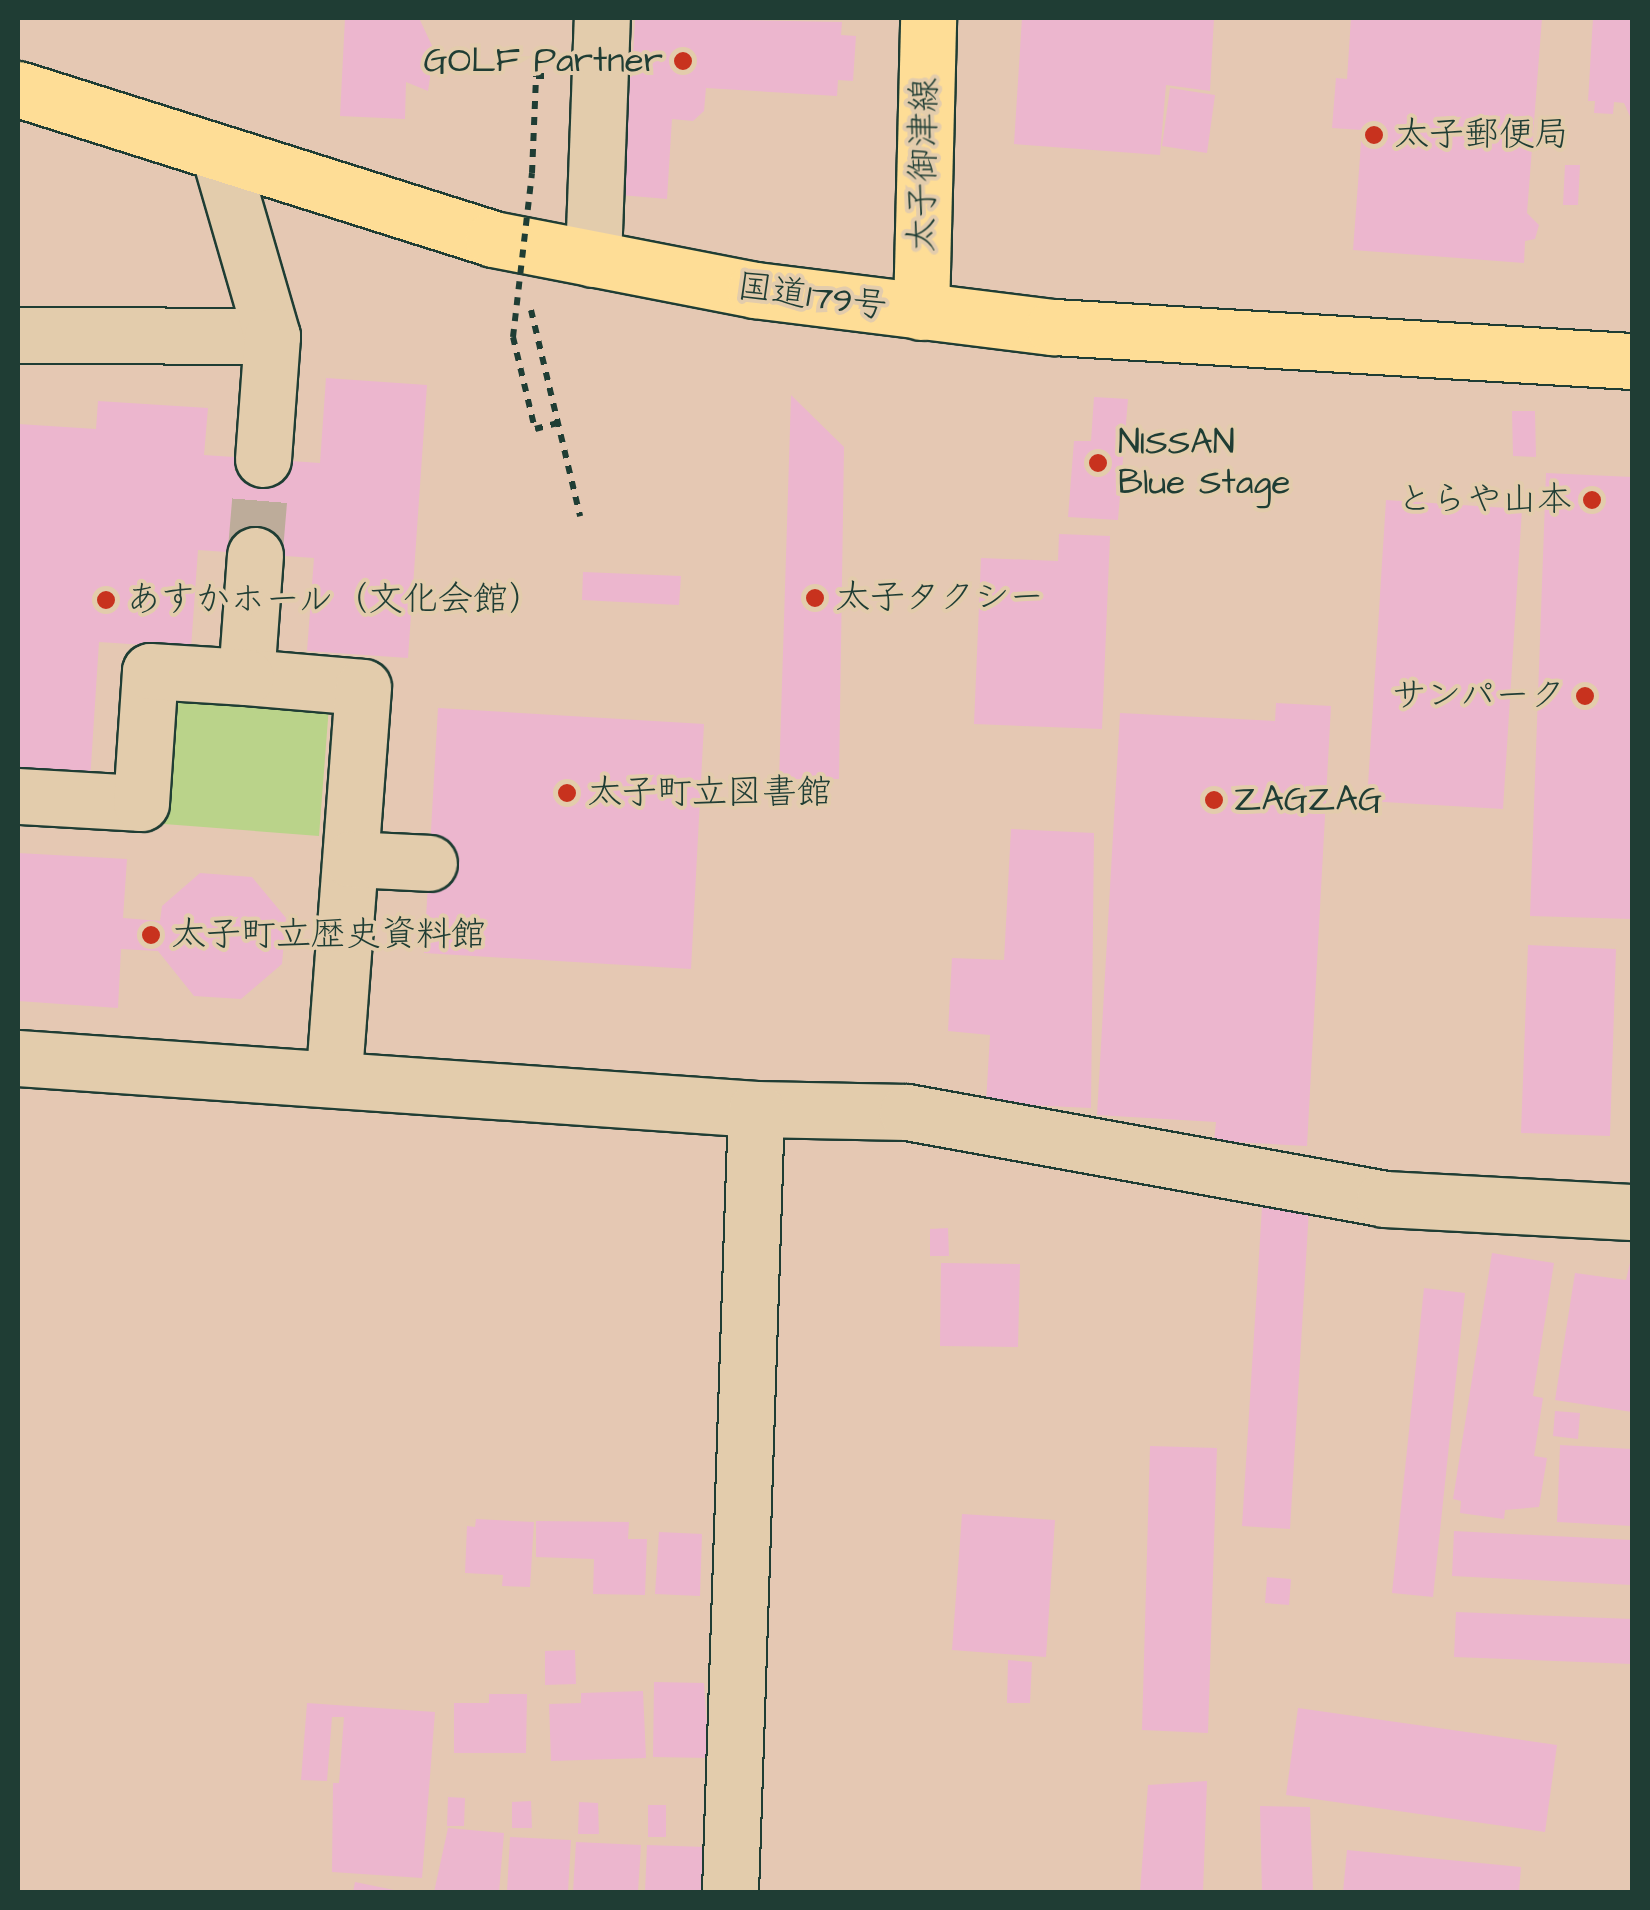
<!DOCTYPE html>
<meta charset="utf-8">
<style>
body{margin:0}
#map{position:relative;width:1650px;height:1910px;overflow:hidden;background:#e5c8b3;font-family:"Architects Daughter","Klee One",sans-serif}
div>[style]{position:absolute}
.green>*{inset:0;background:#bad38a}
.building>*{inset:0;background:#ecb6ce}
.minor-tunnel>*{height:55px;margin-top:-27.5px;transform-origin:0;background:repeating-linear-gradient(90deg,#bdac9a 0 55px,transparent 0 83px)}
.path>*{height:6px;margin-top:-3px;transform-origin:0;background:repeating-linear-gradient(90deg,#1f3d34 0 8px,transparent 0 16px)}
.roads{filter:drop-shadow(2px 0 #1f3d34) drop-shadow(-2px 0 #1f3d34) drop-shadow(0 2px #1f3d34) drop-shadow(0 -2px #1f3d34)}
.minor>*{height:55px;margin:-27.5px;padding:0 27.5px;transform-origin:27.5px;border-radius:27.5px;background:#e3ccac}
.major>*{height:55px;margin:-27.5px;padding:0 27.5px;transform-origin:27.5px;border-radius:27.5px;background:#fedd96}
.highway>*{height:55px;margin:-27.5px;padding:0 27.5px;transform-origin:27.5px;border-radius:27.5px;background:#fedd96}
.path-bridge>*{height:6px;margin-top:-3px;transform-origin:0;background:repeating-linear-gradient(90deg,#1f3d34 0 8px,transparent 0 16px)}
.dots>*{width:28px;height:28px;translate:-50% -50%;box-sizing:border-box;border:5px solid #e3ccac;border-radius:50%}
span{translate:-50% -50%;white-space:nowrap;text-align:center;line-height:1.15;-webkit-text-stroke:8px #e3ccac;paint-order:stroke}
.poi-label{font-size:35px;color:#1f3d34}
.right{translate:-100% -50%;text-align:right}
.left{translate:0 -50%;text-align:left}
.street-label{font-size:35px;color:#1f3d34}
.frame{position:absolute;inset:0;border:20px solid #1f3d34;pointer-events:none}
</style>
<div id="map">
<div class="green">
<i style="clip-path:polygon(174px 695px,329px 706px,319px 836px,164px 824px)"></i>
</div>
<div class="building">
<i style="clip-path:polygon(345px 18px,419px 18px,434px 50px,428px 91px,406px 82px,405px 119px,340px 116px)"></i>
<i style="clip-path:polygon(635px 18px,842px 22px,841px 35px,856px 36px,853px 81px,838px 80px,837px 96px,706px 88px,704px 111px,693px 121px,672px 119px,667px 199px,609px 194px,617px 77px,632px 77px)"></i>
<i style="clip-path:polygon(1022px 18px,1214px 18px,1210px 91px,1166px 85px,1160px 155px,1014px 144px)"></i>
<i style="clip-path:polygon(1351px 18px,1542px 18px,1527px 213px,1539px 225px,1535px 239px,1525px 241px,1524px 263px,1353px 250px,1362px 130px,1332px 128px,1336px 78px,1347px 79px)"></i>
<i style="clip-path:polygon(1593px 18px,1632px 18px,1632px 121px,1624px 103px,1614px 102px,1613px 114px,1594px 113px,1595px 101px,1588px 101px)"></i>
<i style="clip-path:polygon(1170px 88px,1215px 95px,1207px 153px,1162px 146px)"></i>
<i style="clip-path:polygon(1565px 165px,1580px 165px,1578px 205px,1563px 205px)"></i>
<i style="clip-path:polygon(326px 378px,427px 385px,408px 658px,307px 651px,314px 558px,198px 550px,191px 648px,99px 642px,90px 781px,18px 776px,18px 424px,96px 429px,98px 401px,208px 408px,204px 455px,320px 463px)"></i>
<i style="clip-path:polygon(791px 395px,844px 447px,839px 779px,779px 779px)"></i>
<i style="clip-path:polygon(1094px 397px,1128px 399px,1118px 520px,1068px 517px,1074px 441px,1091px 441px)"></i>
<i style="clip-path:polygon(1512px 411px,1535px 411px,1536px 457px,1513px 456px)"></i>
<i style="clip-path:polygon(1546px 473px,1632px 477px,1632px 919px,1530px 916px)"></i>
<i style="clip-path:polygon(1386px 500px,1522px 509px,1503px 809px,1367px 801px)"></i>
<i style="clip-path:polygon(1059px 534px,1110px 536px,1102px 729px,974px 724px,981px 558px,1058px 561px)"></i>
<i style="clip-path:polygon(583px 572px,681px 576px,679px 605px,582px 600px)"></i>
<i style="clip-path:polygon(1276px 703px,1331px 706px,1307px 1146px,1214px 1141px,1216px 1122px,1097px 1115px,1120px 713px,1275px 721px)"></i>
<i style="clip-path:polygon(438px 708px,704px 724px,691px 969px,424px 953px)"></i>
<i style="clip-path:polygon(1011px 829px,1094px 833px,1091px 1108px,986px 1103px,990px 1035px,948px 1031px,952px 958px,1004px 960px)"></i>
<i style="clip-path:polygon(18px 853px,127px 859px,123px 918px,160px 921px,162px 906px,200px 873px,252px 877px,286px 918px,282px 964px,241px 999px,194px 996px,158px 951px,121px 949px,118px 1008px,18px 1001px)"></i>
<i style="clip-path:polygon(1528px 945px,1616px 949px,1610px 1136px,1521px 1133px)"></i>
<i style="clip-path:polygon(1262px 1207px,1309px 1209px,1290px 1529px,1242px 1526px)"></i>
<i style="clip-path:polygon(948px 1228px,949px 1256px,930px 1256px,930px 1229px)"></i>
<i style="clip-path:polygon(1492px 1253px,1554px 1263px,1533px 1396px,1543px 1398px,1534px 1456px,1547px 1458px,1539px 1507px,1505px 1510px,1504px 1519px,1460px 1513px,1461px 1501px,1453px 1499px)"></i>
<i style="clip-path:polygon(1632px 1254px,1632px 1412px,1555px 1400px,1575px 1273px,1626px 1280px)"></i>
<i style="clip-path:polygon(941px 1263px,1020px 1264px,1018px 1347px,940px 1346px)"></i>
<i style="clip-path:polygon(1424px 1288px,1465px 1293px,1433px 1597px,1392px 1593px)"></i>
<i style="clip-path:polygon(1555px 1411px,1580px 1413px,1578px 1439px,1553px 1436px)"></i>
<i style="clip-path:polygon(1560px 1445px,1632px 1449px,1632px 1526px,1557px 1522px)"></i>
<i style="clip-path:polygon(1150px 1446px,1217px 1448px,1208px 1733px,1142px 1730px)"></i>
<i style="clip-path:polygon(962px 1514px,1055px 1520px,1046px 1657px,952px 1650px)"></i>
<i style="clip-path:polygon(476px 1519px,534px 1522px,530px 1587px,502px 1586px,503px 1575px,465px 1573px,467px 1526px,475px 1527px)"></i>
<i style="clip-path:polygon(536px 1521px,629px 1522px,628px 1539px,647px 1539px,645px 1595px,593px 1594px,594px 1559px,536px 1557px)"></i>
<i style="clip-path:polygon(1454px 1531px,1632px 1540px,1632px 1585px,1452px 1576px)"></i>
<i style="clip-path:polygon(659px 1532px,702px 1534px,700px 1596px,655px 1594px)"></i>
<i style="clip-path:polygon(1267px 1577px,1291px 1579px,1289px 1605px,1265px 1603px)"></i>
<i style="clip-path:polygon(1456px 1612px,1632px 1619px,1632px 1664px,1454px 1657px)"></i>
<i style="clip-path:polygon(575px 1650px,576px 1684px,545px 1685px,545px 1651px)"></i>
<i style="clip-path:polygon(1008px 1660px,1032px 1662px,1030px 1703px,1007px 1703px)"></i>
<i style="clip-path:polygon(654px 1682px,704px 1683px,709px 1758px,653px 1757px)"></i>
<i style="clip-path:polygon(643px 1691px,646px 1758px,551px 1761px,549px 1704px,581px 1703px,581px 1693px)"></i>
<i style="clip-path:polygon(489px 1694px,527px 1694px,526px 1753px,454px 1753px,454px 1703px,489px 1703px)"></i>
<i style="clip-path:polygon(307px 1703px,435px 1712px,422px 1878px,332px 1872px,333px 1783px,339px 1783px,344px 1717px,332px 1717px,327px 1781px,301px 1780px)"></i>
<i style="clip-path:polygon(1298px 1708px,1557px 1745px,1545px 1832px,1286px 1795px)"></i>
<i style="clip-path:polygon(1207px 1781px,1203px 1892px,1140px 1892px,1148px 1785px)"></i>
<i style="clip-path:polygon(448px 1797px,465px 1798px,464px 1826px,447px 1826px)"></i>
<i style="clip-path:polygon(531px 1801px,532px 1828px,512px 1828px,512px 1802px)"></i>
<i style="clip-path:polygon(579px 1802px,598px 1803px,599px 1834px,578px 1834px)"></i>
<i style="clip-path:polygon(648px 1805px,666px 1805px,666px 1837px,648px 1837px)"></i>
<i style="clip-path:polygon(1260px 1806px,1310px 1807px,1313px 1892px,1262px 1892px)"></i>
<i style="clip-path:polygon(448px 1828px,504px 1833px,499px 1892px,434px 1892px)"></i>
<i style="clip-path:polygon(510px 1837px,571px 1840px,568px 1892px,507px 1892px)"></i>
<i style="clip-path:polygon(576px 1842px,641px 1845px,638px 1892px,573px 1892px)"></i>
<i style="clip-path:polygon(647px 1845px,705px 1847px,703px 1892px,645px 1892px)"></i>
<i style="clip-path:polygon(1347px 1850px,1521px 1867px,1519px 1892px,1343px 1892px)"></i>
<i style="clip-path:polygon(355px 1882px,399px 1891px,399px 1892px,353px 1892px)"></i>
</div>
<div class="minor-tunnel">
<i style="left:255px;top:555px;width:96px;rotate:-85.2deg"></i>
</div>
<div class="path">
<i style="left:532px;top:173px;width:97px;rotate:-87.6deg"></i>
<i style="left:536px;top:76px;width:12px"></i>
<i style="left:531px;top:310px;width:212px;rotate:76.6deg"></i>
<i style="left:513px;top:337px;width:95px;rotate:76.6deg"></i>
<i style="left:535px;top:429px;width:23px;rotate:-15deg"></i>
</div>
<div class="roads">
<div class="minor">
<i style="left:593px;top:259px;width:241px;rotate:-87.9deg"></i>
<i style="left:18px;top:335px;width:254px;rotate:0.2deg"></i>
<i style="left:272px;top:336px;width:186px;rotate:-106.2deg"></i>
<i style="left:263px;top:459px;width:123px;rotate:-85.8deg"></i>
<i style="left:255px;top:555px;width:122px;rotate:94.2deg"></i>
<i style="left:246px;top:677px;width:117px;rotate:4.9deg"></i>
<i style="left:363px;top:687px;width:389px;rotate:94.3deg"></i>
<i style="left:18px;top:796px;width:123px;rotate:3.3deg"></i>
<i style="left:141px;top:803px;width:132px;rotate:-86.1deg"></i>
<i style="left:150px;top:671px;width:96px;rotate:3.6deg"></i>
<i style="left:351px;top:859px;width:78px;rotate:2.9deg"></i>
<i style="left:18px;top:1058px;width:740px;rotate:3.95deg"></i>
<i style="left:756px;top:1109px;width:151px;rotate:1.1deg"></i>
<i style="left:907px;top:1112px;width:485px;rotate:10.3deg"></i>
<i style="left:1384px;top:1199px;width:248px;rotate:3deg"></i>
<i style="left:730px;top:1892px;width:783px;rotate:-88.1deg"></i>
</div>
<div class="major">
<i style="left:921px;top:312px;width:294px;rotate:-88.6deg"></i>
</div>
<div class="highway">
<i style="left:18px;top:89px;width:498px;rotate:17.5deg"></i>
<i style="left:493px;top:239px;width:267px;rotate:11deg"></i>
<i style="left:755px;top:290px;width:301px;rotate:7.1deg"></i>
<i style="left:1054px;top:327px;width:579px;rotate:3.37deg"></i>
</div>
</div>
<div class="path-bridge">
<i style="left:513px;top:337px;width:165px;rotate:-83.4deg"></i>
</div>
<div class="dots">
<i style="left:683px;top:61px;background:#c8321e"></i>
<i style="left:1374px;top:135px;background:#c8321e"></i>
<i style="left:1098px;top:463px;background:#c8321e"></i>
<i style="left:1592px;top:500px;background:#c8321e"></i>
<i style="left:815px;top:598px;background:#c8321e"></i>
<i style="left:106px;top:600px;background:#c8321e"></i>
<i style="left:1585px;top:696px;background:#c8321e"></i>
<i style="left:567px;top:793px;background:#c8321e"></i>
<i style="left:1214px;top:800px;background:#c8321e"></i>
<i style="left:151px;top:935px;background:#c8321e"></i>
</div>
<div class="poi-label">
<span class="right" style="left:663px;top:61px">GOLF Partner</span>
<span class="left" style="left:1394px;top:135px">太子郵便局</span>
<span class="left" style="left:1118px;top:463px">NISSAN<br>Blue Stage</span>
<span class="right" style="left:1572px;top:500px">とらや山本</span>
<span class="left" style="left:835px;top:598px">太子タクシー</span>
<span class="left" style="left:126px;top:600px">あすかホール（文化会館）</span>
<span class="right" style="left:1565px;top:696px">サンパーク</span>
<span class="left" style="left:587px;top:793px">太子町立図書館</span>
<span class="left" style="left:1234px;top:800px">ZAGZAG</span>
<span class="left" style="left:171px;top:935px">太子町立歴史資料館</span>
</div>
<div class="street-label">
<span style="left:924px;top:165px;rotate:-89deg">太子御津線</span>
<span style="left:812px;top:297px;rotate:8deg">国道179号</span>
</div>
<div class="frame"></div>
</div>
